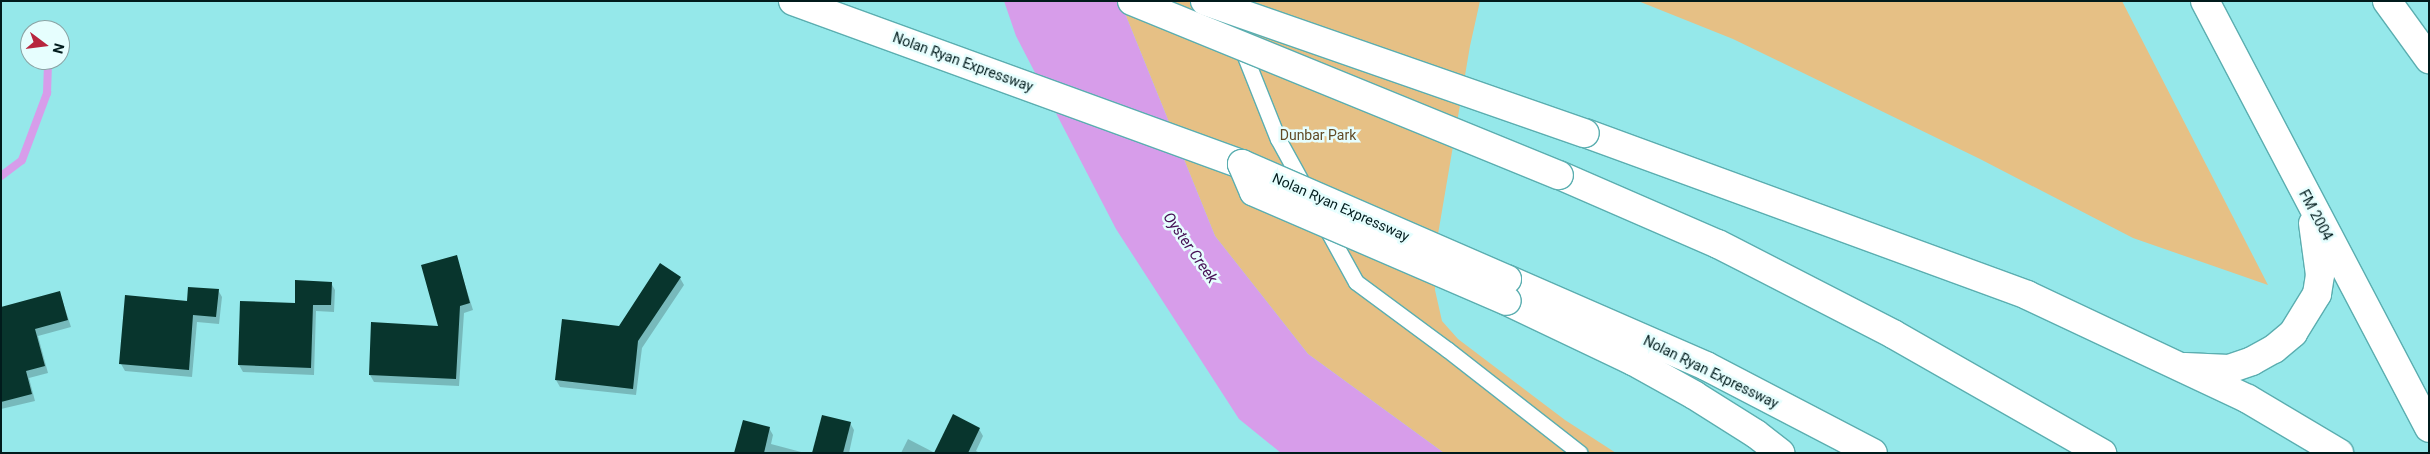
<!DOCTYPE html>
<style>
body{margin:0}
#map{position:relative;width:2430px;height:454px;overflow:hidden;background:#95e8ea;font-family:Roboto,sans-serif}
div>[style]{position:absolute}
.green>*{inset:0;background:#e6c085}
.water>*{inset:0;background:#d79dea}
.shadow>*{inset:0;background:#0003}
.stream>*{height:8px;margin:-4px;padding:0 4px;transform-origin:4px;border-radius:4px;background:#d79dea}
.building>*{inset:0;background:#08352d}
.roads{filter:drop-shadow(1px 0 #5baeb0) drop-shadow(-1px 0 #5baeb0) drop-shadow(0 1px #5baeb0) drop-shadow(0 -1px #5baeb0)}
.service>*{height:15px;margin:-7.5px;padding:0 7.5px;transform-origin:7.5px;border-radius:7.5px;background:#fff}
.primary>*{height:28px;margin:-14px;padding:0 14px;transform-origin:14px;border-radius:14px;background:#fff}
.motorway>*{height:28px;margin:-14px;padding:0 14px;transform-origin:14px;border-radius:14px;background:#fff}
.bridges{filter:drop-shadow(1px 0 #5baeb0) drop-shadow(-1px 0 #5baeb0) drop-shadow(0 1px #5baeb0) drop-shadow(0 -1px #5baeb0)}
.motorway-bridge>*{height:28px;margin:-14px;padding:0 14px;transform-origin:14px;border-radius:14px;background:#fff}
span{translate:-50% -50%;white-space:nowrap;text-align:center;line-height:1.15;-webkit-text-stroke:5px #e6fefe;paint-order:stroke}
.street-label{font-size:14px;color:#011b1c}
.park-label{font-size:14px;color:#614a25}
.water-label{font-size:15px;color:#450f54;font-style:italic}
.frame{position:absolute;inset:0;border:2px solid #011b1c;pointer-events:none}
.north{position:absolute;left:20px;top:20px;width:50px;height:50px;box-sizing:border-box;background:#e6fefe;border:1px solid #8aa3a4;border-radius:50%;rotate:105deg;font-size:14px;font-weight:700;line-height:20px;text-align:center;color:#011b1c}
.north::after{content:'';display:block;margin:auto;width:18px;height:22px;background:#b7253e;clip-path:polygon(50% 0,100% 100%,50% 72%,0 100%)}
</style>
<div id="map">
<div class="green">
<i style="clip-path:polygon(1120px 1px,1480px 1px,1470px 46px,1435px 252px,1435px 290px,1442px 321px,1458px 339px,1565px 420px,1616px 453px,1444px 453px,1308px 354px,1215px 236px)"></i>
<i style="clip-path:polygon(1638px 1px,2122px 1px,2268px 285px,2133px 238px,1980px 159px,1733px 39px)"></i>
</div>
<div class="water">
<i style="clip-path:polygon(1004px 1px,1120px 1px,1215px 236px,1308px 354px,1444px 453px,1281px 453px,1239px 419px,1116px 229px,1016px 36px)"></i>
</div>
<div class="shadow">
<i style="clip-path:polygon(456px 256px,473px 310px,464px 313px,459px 386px,374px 382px,370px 375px,439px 327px)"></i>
<i style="clip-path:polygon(680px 278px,684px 285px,642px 348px,636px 395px,560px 387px,556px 380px)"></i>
<i style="clip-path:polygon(331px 283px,335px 290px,334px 312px,316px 311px,314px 375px,243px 372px,239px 365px,296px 304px)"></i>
<i style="clip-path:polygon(218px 290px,222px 297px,219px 324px,197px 322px,192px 377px,125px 371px,121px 364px)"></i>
<i style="clip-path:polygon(60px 293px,71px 327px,38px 336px,48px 373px,29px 378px,35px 401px,1px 409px,1px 339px)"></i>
<i style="clip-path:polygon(850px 423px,854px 430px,849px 453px,822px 453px)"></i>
<i style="clip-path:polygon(769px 428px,773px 435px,771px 444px,805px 453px,735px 453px)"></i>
<i style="clip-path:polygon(979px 429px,983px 436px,976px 451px,980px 453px,936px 453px)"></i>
<i style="clip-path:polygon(908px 439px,935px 453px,901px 453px)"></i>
</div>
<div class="stream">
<i style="left:1px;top:176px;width:26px;rotate:-37deg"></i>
<i style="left:22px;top:160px;width:72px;rotate:-69.5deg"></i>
<i style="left:47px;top:93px;width:33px;rotate:-88deg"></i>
</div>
<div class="building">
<i style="clip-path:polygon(457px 255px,470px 303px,460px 306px,456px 379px,369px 375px,371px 322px,438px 326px,421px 265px)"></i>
<i style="clip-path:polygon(660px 263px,681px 277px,638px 341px,633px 389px,555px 380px,562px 319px,619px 326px)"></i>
<i style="clip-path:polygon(295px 280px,332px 282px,331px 305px,313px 305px,311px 368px,238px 365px,240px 301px,295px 303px)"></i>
<i style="clip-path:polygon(188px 287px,219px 289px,216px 317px,193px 315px,189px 370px,119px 364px,125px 295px,187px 301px)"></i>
<i style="clip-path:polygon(60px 291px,68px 320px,35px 329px,45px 366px,26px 371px,32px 394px,1px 402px,1px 307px)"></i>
<i style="clip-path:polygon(953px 414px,980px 428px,968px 453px,934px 453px)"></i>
<i style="clip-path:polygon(822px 415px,851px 422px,843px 453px,812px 453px)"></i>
<i style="clip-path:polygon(743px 420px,770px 427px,764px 453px,734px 453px)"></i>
</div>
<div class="roads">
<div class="service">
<i style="left:1225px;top:6px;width:143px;rotate:68.3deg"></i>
<i style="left:1278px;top:139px;width:58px;rotate:61.2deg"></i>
<i style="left:1324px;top:224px;width:66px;rotate:61.1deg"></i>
<i style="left:1356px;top:282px;width:114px;rotate:36.5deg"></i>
<i style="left:1448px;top:350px;width:167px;rotate:38deg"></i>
</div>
<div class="primary">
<i style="left:2205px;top:1px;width:482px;rotate:62.3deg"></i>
<i style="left:2387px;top:1px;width:72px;rotate:54.1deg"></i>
<i style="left:2185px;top:367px;width:44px;rotate:2.6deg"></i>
<i style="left:2229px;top:369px;width:24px;rotate:-19deg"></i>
<i style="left:2252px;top:361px;width:25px;rotate:-29deg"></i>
<i style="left:2274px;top:349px;width:25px;rotate:-40deg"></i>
<i style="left:2293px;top:333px;width:46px;rotate:-58.4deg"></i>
<i style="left:2317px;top:294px;width:19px;rotate:-81deg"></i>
<i style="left:2320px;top:275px;width:52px;rotate:-97.7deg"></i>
</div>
<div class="motorway">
<i style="left:793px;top:1px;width:478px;rotate:20deg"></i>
<i style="left:1585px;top:133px;width:471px;rotate:20.1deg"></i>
<i style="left:2027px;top:295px;width:244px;rotate:25.2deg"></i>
<i style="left:2248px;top:399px;width:106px;rotate:30.7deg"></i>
<i style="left:1559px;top:175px;width:173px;rotate:23.5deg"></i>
<i style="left:1718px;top:244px;width:197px;rotate:27.2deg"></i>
<i style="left:1893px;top:334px;width:241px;rotate:29.7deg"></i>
<i style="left:1507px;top:279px;width:217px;rotate:23.6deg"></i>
<i style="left:1706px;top:366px;width:188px;rotate:27.5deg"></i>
<i style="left:1507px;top:301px;width:140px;rotate:25.5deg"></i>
<i style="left:1633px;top:361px;width:70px;rotate:29.1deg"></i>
<i style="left:1694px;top:395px;width:73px;rotate:32.2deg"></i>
<i style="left:1756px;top:434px;width:31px;rotate:38deg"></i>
</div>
</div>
<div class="bridges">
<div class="motorway-bridge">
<i style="left:1132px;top:1px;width:461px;rotate:22.2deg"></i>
<i style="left:1205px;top:1px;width:402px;rotate:19.2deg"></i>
<i style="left:1242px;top:164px;width:30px;rotate:67deg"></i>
<i style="left:1254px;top:192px;width:275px;rotate:23.3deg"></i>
<i style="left:1242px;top:164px;width:289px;rotate:23.5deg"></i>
</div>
</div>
<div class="street-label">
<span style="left:963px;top:62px;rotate:20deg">Nolan Ryan Expressway</span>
<span style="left:1341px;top:207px;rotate:24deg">Nolan Ryan Expressway</span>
<span style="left:2316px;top:215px;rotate:62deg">FM 2004</span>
<span style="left:1711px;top:372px;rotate:26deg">Nolan Ryan Expressway</span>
</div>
<div class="park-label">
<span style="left:1318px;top:135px">Dunbar Park</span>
</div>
<div class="water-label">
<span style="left:1190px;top:248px;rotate:55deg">Oyster Creek</span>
</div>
<div class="frame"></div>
<div class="north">N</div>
</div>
